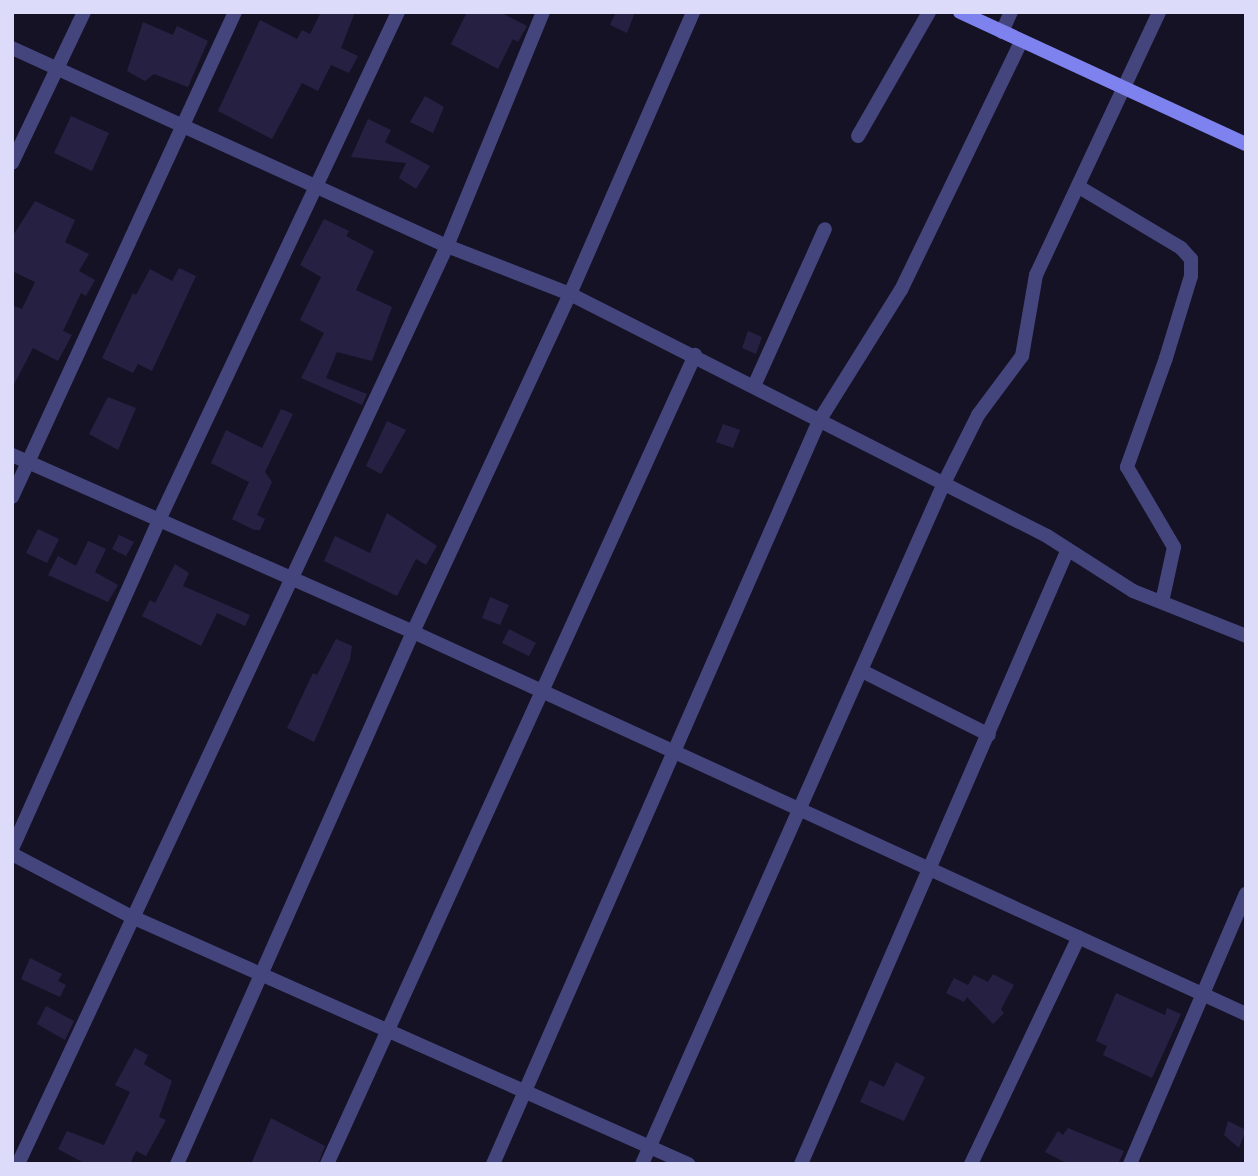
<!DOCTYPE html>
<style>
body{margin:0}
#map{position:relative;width:1258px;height:1176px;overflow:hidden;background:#141224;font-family:"Work Sans",sans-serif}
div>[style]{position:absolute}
.building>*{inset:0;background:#262143}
.minor>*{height:14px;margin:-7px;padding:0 7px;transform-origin:7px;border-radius:7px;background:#44457d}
.tertiary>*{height:14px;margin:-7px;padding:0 7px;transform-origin:7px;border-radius:7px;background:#44457d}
.secondary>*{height:14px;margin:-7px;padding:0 7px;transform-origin:7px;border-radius:7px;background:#7e82ee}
span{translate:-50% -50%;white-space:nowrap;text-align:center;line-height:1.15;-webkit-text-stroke:5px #141224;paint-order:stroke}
.frame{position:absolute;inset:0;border:14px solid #dcdbfa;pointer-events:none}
</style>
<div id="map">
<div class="building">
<i style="clip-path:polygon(321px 12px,355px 12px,341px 48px,358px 56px,349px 73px,331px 65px,318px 91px,302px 83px,272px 139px,218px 111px,260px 20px,297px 39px,302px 30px,310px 34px)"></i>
<i style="clip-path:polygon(467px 12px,500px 12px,527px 26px,518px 42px,513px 39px,498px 69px,451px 44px)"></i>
<i style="clip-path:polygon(616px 12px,635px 12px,627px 33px,610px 25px)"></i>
<i style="clip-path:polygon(143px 22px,173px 35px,177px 26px,208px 41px,188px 87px,154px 74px,145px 81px,127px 71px)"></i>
<i style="clip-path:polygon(425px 96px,444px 107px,433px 133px,410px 122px)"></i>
<i style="clip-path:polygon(71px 116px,109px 133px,92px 171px,54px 153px)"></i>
<i style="clip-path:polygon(368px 119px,391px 130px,385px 142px,430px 166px,416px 189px,399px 178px,406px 163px,351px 157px)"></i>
<i style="clip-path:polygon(35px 201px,75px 220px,65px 242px,89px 254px,79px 271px,95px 280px,86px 296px,81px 293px,63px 331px,72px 335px,58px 361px,33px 348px,12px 388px,12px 305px,22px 309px,35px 282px,12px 271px,12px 237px)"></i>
<i style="clip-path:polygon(324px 219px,349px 231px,346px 236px,374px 251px,356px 290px,392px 307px,372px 361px,337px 352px,326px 378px,367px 394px,362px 405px,301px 378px,324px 333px,300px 320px,321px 277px,300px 265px)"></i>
<i style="clip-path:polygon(179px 268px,196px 276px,152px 371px,138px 364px,133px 373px,102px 358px,133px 293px,136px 295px,150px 269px,172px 281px)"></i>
<i style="clip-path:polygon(748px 331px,762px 337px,756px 354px,742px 348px)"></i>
<i style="clip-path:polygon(108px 397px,136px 408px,118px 450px,89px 434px)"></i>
<i style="clip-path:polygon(281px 409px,293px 414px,265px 472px,272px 482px,257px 515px,265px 519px,260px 530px,254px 530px,232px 519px,249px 482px,211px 463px,226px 430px,262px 448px)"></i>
<i style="clip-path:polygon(387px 421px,406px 430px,381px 474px,366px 466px)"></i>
<i style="clip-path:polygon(723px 424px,740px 430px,733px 448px,716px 442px)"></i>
<i style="clip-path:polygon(387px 513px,437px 546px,426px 565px,416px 559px,397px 596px,324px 561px,335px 536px,370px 553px)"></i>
<i style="clip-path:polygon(38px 529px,59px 539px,47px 563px,26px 553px)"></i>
<i style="clip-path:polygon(119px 535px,134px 542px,126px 556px,112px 549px)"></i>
<i style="clip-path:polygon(88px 541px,106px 549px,95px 572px,118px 585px,108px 602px,48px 575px,58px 556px,76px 566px)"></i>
<i style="clip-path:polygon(175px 564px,189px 573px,183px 586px,250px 615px,245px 626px,217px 613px,201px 646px,142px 616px,150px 600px,155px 603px)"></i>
<i style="clip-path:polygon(490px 597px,509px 605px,500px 625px,482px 618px)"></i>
<i style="clip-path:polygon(509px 629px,536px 643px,529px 656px,502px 643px)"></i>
<i style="clip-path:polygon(336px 639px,352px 646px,350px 660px,314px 742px,287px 728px,313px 673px,317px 675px)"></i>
<i style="clip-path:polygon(30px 958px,62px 974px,58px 981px,66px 985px,60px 997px,21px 979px)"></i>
<i style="clip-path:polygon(993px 974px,1014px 985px,1001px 1009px,1004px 1013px,993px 1024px,967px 997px,964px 1002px,946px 993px,954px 978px,968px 985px,974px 975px,988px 982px)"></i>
<i style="clip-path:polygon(1116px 993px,1165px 1015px,1167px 1008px,1181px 1014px,1152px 1078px,1103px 1055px,1107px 1046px,1096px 1041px)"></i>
<i style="clip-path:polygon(46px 1006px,74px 1021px,65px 1040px,37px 1024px)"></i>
<i style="clip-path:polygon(135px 1048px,148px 1055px,144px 1064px,172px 1081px,159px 1117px,166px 1120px,146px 1156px,136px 1151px,130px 1164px,86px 1164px,58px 1149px,67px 1131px,104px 1145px,130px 1092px,115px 1085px)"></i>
<i style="clip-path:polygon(896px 1062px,925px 1077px,904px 1121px,860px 1102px,870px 1080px,884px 1087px)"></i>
<i style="clip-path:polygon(271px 1118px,325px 1146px,318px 1164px,251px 1164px)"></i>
<i style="clip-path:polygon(1228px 1121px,1246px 1130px,1239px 1148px,1224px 1135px)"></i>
<i style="clip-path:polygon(1068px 1128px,1124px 1151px,1118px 1164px,1068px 1164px,1045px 1152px,1058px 1131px,1063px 1135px)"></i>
</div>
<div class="minor">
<i style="left:1002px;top:32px;width:22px;rotate:-66deg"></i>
<i style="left:12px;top:48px;width:478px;rotate:24.5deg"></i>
<i style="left:447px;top:246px;width:132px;rotate:21.3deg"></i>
<i style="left:570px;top:294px;width:535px;rotate:26.9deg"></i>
<i style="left:1047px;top:536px;width:102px;rotate:32.6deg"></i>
<i style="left:1133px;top:591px;width:122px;rotate:21.7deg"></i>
<i style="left:858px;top:136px;width:143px;rotate:-60.2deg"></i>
<i style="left:1079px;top:187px;width:119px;rotate:30.9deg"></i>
<i style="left:1181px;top:248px;width:15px;rotate:48deg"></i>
<i style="left:1191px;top:259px;width:17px;rotate:90deg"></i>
<i style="left:1191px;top:276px;width:86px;rotate:107deg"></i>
<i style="left:1166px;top:358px;width:116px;rotate:109.7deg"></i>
<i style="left:1127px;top:467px;width:93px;rotate:59.6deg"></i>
<i style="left:1174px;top:547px;width:56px;rotate:102.3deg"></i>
<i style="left:754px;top:386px;width:172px;rotate:-65.7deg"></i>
<i style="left:12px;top:455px;width:438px;rotate:23.8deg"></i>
<i style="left:413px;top:632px;width:916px;rotate:24.64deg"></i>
<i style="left:12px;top:497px;width:534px;rotate:-65.31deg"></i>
<i style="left:862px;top:671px;width:142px;rotate:26.7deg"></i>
<i style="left:12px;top:849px;width:360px;rotate:-65.9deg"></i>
<i style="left:159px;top:520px;width:561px;rotate:-64.8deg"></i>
<i style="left:12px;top:854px;width:133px;rotate:27.7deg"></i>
<i style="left:130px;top:916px;width:611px;rotate:23.96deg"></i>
<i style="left:18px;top:1164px;width:1013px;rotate:-64.95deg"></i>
<i style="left:447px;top:246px;width:253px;rotate:-67.7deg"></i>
<i style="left:177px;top:1164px;width:582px;rotate:-66.08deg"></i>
<i style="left:413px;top:632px;width:373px;rotate:-65.1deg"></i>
<i style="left:570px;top:294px;width:308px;rotate:-66.4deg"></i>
<i style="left:327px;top:1164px;width:889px;rotate:-65.54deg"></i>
<i style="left:493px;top:1164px;width:811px;rotate:-66.31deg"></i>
<i style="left:819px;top:421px;width:155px;rotate:-58deg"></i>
<i style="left:901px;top:290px;width:273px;rotate:-64.2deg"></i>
<i style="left:642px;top:1164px;width:745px;rotate:-66.08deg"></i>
<i style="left:944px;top:483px;width:76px;rotate:-63.4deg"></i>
<i style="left:978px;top:415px;width:74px;rotate:-53.3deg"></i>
<i style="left:1022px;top:356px;width:82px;rotate:-80.2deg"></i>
<i style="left:1036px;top:275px;width:290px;rotate:-64.9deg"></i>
<i style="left:801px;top:1164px;width:670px;rotate:-66.53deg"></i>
<i style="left:971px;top:1164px;width:251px;rotate:-64.6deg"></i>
<i style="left:1130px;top:1164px;width:294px;rotate:-66.8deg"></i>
</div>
<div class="tertiary">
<i style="left:12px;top:163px;width:167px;rotate:-64.5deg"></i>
</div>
<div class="secondary">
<i style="left:960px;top:12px;width:315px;rotate:24.8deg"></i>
</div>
<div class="frame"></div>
</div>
